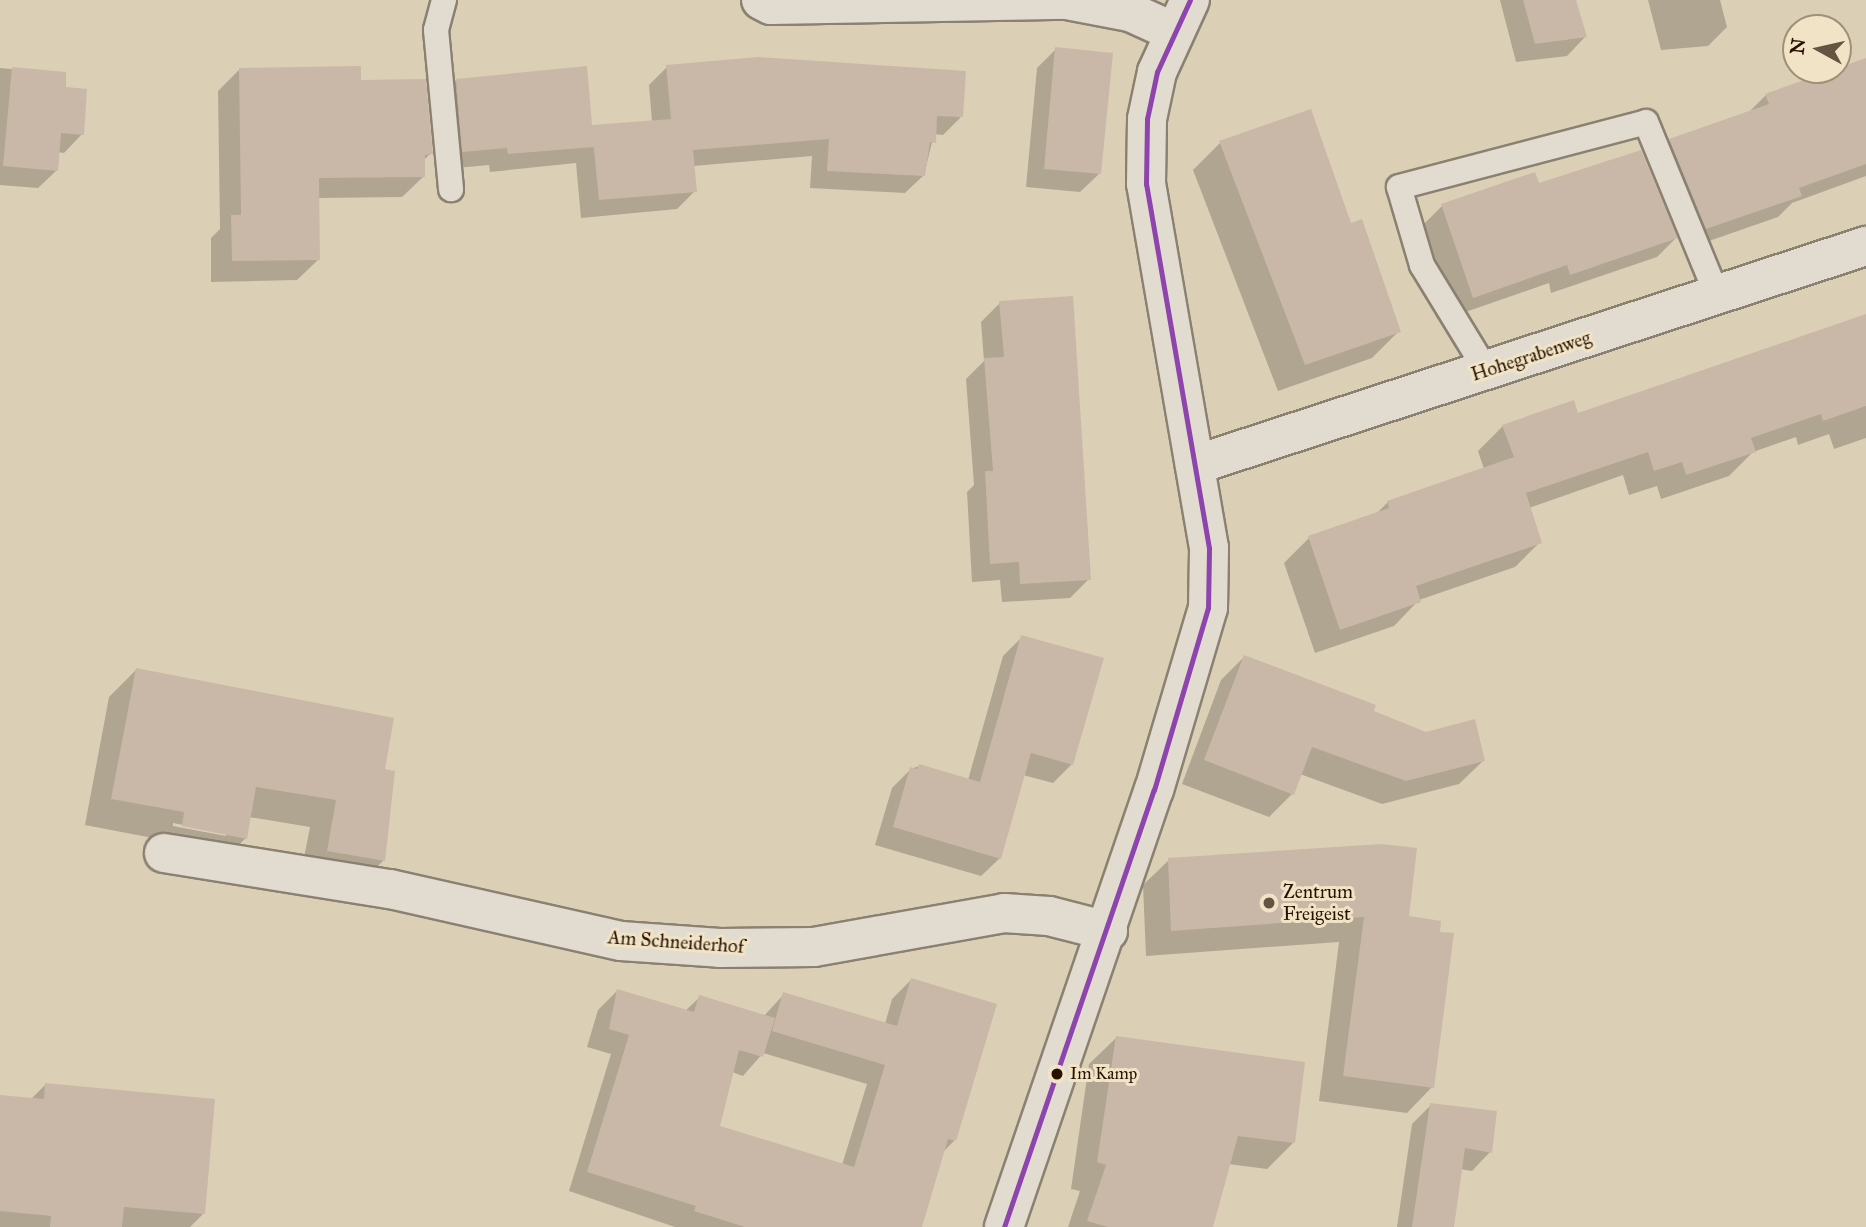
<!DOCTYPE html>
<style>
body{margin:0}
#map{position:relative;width:1866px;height:1227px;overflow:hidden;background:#dbcfb6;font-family:"IM FELL Great Primer",serif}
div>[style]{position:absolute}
.shadow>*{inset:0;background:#0003}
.building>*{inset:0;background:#c9b8a7}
.roads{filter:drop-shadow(2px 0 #8b8171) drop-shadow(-2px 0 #8b8171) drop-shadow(0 2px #8b8171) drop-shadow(0 -2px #8b8171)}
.lane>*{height:24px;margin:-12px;padding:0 12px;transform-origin:12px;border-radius:12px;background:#e2dcd0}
.street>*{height:38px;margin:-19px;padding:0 19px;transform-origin:19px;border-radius:19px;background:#e2dcd0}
.secondary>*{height:38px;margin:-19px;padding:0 19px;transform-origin:19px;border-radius:19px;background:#e2dcd0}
.bus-1>*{height:5px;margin:-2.5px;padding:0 2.5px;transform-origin:2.5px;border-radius:2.5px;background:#8e44ad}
.dots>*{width:19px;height:19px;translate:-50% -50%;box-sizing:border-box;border:4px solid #f1e4c6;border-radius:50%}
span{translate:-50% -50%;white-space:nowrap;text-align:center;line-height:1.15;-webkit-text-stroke:6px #f1e4c6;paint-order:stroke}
.bus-label{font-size:17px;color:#271201}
.left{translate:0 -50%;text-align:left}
.street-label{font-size:19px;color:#271201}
.poi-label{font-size:19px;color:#271201}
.north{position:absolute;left:1782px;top:14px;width:70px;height:70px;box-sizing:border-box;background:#f1e4c6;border:2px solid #a09077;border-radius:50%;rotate:278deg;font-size:19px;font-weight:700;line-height:28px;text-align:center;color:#271201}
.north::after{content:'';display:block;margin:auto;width:24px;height:32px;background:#665440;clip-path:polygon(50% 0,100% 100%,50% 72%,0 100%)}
</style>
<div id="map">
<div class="shadow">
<i style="clip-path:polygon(1500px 0,1574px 0,1585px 37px,1567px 56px,1516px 62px)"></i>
<i style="clip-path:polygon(1648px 0,1720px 0,1727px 27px,1708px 46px,1661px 50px)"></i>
<i style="clip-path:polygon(1056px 49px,1099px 174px,1080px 192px,1026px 187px,1037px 68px)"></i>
<i style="clip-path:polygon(1866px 59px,1866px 176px,1792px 203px,1778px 217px,1686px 249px,1649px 162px,1670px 141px,1748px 113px,1766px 95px)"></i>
<i style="clip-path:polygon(667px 67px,961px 117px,943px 135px,934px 134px,924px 175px,905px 193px,810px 188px,812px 156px,693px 166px,695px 191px,677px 209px,581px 218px,576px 163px,490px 172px,489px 165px,445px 169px,438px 99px,456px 80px,591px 127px,652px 122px,649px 85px)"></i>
<i style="clip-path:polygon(0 68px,65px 74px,64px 89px,82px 134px,64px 153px,58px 152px,57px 170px,38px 188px,0 185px)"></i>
<i style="clip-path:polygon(240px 69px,359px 82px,431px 153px,423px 161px,424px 176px,402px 197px,318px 198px,319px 259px,297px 280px,211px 282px,211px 238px,220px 229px,218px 91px)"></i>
<i style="clip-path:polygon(1220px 143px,1350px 225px,1399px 331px,1372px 358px,1278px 391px,1193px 170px)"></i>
<i style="clip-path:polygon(1534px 174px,1538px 185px,1676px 238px,1657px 257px,1551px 293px,1549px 283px,1454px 316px,1423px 225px,1442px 206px)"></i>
<i style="clip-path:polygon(1000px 303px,1089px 579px,1070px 598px,1002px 602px,1000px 580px,972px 582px,967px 492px,974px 485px,966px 379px,984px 361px,981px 322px)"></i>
<i style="clip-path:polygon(1866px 316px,1866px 438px,1834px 449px,1829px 434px,1798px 445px,1796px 437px,1753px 452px,1729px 476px,1661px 499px,1657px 486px,1629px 495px,1623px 475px,1529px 508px,1540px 542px,1515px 567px,1419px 600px,1394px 626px,1315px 653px,1284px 563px,1309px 538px,1376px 514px,1388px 502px,1484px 469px,1478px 451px,1503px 426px,1577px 415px)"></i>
<i style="clip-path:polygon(1022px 637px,1072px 764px,1053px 783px,1023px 775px,1000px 858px,981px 876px,875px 845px,892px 788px,911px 769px,919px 766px,968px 780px,1003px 656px)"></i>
<i style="clip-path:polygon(1244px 657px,1371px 711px,1483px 761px,1459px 784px,1382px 804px,1300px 774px,1292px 794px,1269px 817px,1182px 784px,1221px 680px)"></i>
<i style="clip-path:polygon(evenodd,136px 670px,383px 770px,383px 861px,356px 888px,300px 878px,310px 827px,249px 817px,246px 838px,218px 865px,158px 839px,85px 825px,109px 697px,136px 670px,173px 823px,226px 833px,226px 836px,173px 826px,173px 823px)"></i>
<i style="clip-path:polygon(1169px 860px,1408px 918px,1432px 1087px,1407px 1113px,1319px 1101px,1339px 942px,1146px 956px,1143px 885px)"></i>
<i style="clip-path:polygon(evenodd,911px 980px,954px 1141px,943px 1152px,920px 1227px,675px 1227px,569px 1191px,611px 1054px,587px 1047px,598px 1010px,617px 991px,685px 1011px,700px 997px,764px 1016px,784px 994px,885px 1024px,892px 999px,911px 980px,763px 1053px,867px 1084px,842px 1165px,718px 1127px,732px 1072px,743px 1076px,763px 1053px)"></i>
<i style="clip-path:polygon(1116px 1038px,1293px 1143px,1267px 1169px,1228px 1164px,1211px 1227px,1068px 1227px,1080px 1191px,1071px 1189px,1089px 1064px)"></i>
<i style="clip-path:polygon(46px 1084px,203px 1214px,190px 1227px,0 1227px,0 1096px,31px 1099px)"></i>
<i style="clip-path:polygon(1431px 1105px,1490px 1152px,1472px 1171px,1460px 1169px,1452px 1227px,1397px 1227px,1412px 1124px)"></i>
</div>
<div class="building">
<i style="clip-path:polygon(1523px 0,1576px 0,1587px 37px,1535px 44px)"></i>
<i style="clip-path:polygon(1055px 47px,1113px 53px,1101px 174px,1044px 169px)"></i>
<i style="clip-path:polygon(758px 57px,966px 71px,963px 117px,937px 116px,936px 143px,930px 142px,925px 176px,827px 171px,829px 139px,693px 150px,697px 192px,599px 200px,592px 129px,594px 147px,508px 154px,507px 148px,462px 152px,456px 79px,587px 66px,592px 125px,671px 119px,666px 65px)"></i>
<i style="clip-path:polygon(1866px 58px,1866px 164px,1799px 188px,1802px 196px,1706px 229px,1669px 139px,1769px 104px,1765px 94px)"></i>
<i style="clip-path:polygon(361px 66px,361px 80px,426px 79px,433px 154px,425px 155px,425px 177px,319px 178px,320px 260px,232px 261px,231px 215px,241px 215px,239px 68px)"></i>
<i style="clip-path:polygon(12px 67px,66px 72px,66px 87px,87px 89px,84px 135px,61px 133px,58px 171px,3px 166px)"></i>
<i style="clip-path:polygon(1311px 109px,1351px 223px,1362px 219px,1401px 332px,1305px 365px,1219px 141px)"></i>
<i style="clip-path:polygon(1641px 150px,1678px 238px,1570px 275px,1567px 265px,1473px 298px,1441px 204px,1535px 172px,1539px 183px)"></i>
<i style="clip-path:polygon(1073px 296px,1091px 580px,1020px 584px,1019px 562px,990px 564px,985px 471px,993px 471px,984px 358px,1004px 357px,999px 301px)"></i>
<i style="clip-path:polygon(1866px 314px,1866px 406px,1823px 421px,1821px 414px,1751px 438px,1756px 452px,1686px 475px,1682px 462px,1654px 471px,1648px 452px,1526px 493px,1542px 543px,1416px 586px,1421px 602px,1340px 630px,1308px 536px,1389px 508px,1387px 501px,1514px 457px,1502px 425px,1574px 400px,1578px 413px)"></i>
<i style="clip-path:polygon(1021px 635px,1104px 658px,1073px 765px,1031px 753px,1001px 859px,893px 827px,910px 767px,917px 769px,919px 764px,980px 782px)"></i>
<i style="clip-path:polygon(1244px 655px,1376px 705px,1374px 711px,1426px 732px,1475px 719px,1485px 761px,1406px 781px,1312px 747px,1294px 795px,1204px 760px)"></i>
<i style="clip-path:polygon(136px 668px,394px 718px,385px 769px,395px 771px,385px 861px,327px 851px,336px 800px,256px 787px,247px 839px,182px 826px,184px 812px,111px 799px)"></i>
<i style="clip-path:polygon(1382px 844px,1417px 848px,1409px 916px,1441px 921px,1440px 932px,1454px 933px,1434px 1088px,1343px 1076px,1364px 917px,1171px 931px,1168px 858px)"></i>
<i style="clip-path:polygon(911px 978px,997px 1004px,956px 1141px,948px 1139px,922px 1227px,745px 1227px,694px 1211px,696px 1206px,587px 1172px,629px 1035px,609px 1029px,617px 989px,694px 1012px,699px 995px,775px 1018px,763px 1057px,739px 1050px,720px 1126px,854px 1167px,885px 1065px,772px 1031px,783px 992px,897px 1026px)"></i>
<i style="clip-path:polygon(1116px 1036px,1305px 1062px,1295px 1143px,1238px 1136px,1213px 1227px,1108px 1227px,1087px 1221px,1106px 1165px,1097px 1162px)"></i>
<i style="clip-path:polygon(45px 1083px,215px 1099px,205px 1214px,124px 1207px,122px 1227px,50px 1227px,51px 1216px,0 1211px,0 1095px,44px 1099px)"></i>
<i style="clip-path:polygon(1430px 1103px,1497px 1111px,1492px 1153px,1465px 1148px,1454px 1227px,1412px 1227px)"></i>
</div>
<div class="roads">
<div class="lane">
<i style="left:444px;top:0;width:31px;rotate:105deg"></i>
<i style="left:436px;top:30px;width:160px;rotate:84.6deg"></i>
<i style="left:1486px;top:370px;width:123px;rotate:-121.4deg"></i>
<i style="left:1422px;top:265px;width:81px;rotate:-106.4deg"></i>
<i style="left:1399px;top:187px;width:255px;rotate:-14.7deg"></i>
<i style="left:1646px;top:122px;width:187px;rotate:67.7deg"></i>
</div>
<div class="street">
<i style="left:761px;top:0;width:11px;rotate:27deg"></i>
<i style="left:771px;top:5px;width:296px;rotate:-1deg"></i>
<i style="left:1067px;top:0;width:64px;rotate:10.8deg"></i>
<i style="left:1130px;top:12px;width:46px;rotate:24.3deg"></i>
<i style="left:1195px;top:465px;width:706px;rotate:-18.08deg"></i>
<i style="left:164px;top:853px;width:229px;rotate:9.1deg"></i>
<i style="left:390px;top:889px;width:237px;rotate:12.7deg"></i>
<i style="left:621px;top:941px;width:99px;rotate:4deg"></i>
<i style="left:720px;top:948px;width:94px;rotate:-0.6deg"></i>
<i style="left:814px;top:947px;width:193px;rotate:-10.1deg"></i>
<i style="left:1004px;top:913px;width:45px;rotate:3.8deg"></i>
<i style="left:1049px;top:916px;width:61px;rotate:14.3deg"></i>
</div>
<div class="secondary">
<i style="left:1004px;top:1227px;width:462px;rotate:-71.1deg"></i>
<i style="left:1154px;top:790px;width:190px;rotate:-73.5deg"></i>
<i style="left:1208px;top:608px;width:60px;rotate:-89deg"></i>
<i style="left:1209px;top:548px;width:369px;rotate:-99.8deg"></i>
<i style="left:1146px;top:184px;width:65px;rotate:-89.1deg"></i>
<i style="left:1147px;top:119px;width:48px;rotate:-78deg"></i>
<i style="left:1157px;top:72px;width:79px;rotate:-65.4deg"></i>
</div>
</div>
<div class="bus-1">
<i style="left:1004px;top:1227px;width:462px;rotate:-71.1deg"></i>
<i style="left:1154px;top:790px;width:190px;rotate:-73.5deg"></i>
<i style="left:1208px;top:608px;width:60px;rotate:-89deg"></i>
<i style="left:1209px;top:548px;width:369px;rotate:-99.8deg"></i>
<i style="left:1146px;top:184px;width:65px;rotate:-89.1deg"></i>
<i style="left:1147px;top:119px;width:48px;rotate:-78deg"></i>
<i style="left:1157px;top:72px;width:79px;rotate:-65.4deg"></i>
</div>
<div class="dots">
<i style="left:1269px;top:903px;background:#665440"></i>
<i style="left:1057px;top:1074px;background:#271201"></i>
</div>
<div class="bus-label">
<span class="left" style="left:1070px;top:1074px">Im Kamp</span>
</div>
<div class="street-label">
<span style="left:1531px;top:356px;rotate:-18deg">Hohegrabenweg</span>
<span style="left:676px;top:942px;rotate:4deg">Am Schneiderhof</span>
</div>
<div class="poi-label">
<span class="left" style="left:1283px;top:903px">Zentrum<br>Freigeist</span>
</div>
<div class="north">N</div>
</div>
